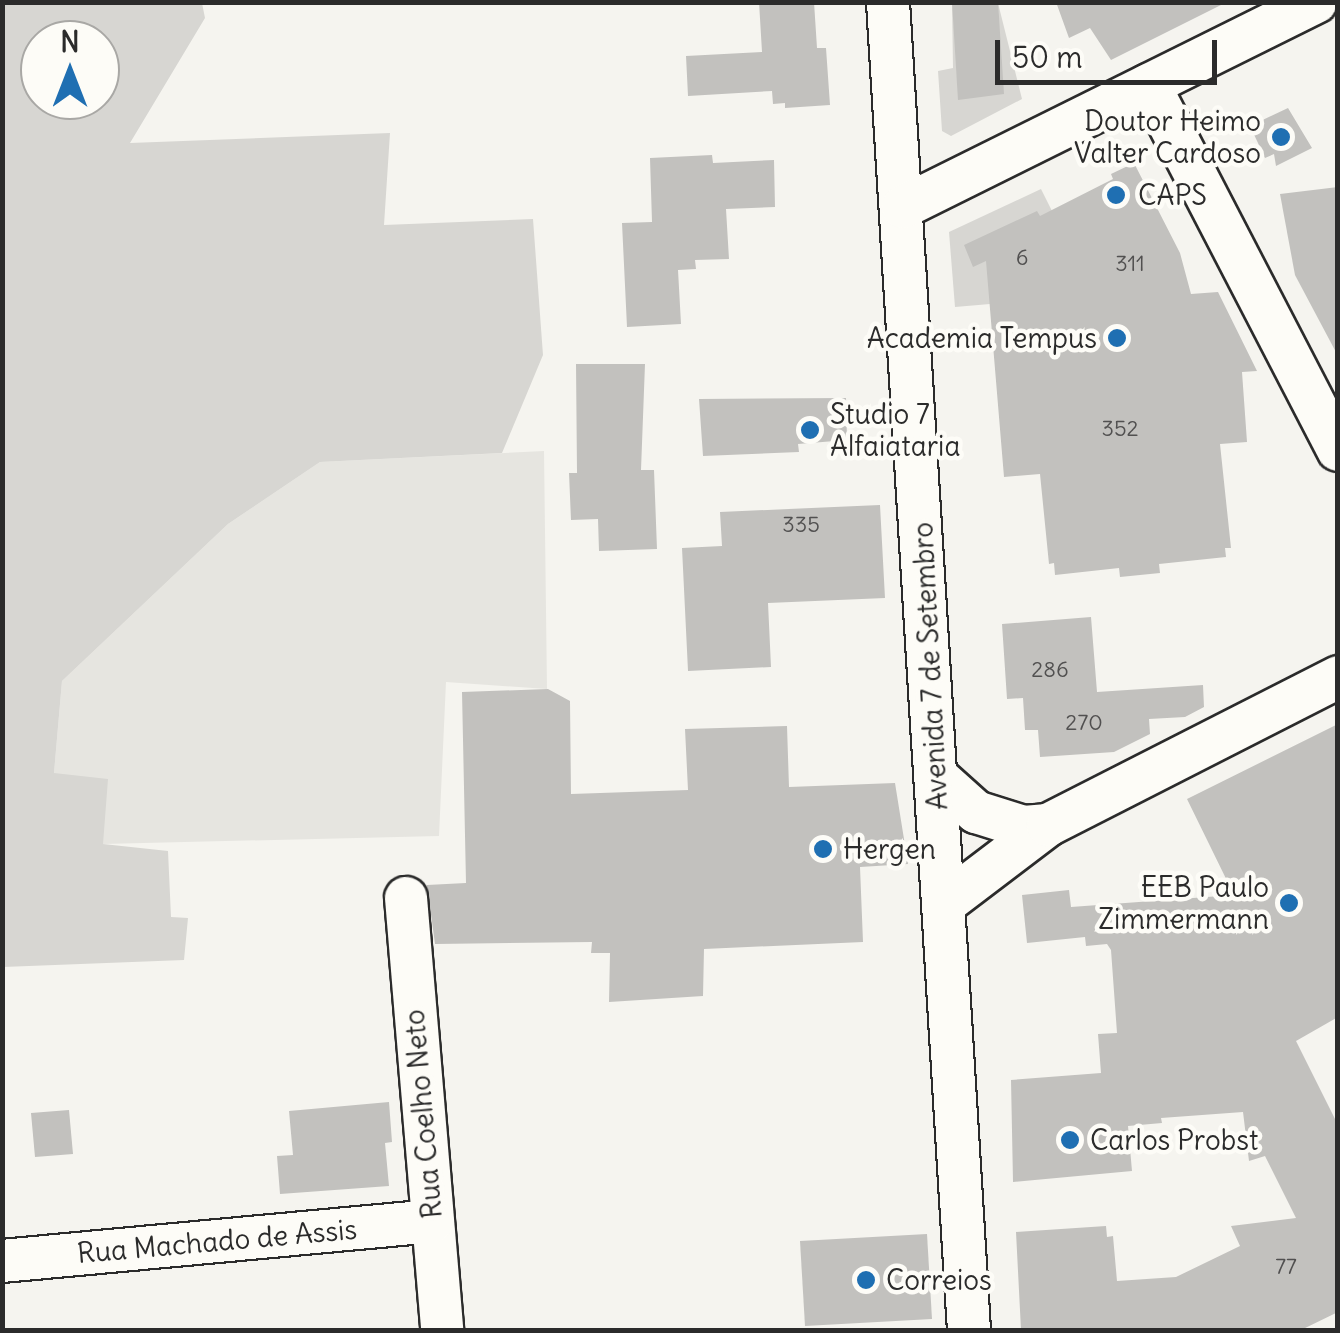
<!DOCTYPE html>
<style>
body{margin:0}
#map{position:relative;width:1340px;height:1333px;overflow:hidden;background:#f5f4ef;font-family:Delius,sans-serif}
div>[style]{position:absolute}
.built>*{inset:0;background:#e6e5e0}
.green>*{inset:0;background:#d7d6d2}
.building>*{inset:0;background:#c2c1be}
.roads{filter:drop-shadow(2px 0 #2b2b2b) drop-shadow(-2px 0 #2b2b2b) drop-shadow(0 2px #2b2b2b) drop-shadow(0 -2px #2b2b2b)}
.minor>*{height:42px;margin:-21px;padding:0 21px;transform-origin:21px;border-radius:21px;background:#fdfcf7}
.dots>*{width:28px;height:28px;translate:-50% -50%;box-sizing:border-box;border:5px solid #fdfcf7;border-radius:50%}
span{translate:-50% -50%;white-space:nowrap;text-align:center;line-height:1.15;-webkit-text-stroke:9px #fdfcf7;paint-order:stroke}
.number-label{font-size:22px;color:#515050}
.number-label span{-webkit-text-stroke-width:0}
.poi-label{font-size:28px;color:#2b2b2b}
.right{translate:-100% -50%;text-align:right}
.left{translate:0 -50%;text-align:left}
.street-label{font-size:28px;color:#2b2b2b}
.frame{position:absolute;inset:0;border:5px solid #2b2b2b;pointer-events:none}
.north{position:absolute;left:20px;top:20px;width:100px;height:100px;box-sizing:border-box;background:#fdfcf7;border:2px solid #a9a8a5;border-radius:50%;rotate:0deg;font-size:28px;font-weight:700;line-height:40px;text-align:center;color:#2b2b2b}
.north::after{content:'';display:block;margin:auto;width:35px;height:45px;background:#1f6fb2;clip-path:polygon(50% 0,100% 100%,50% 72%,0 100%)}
.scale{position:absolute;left:995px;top:40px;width:222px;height:45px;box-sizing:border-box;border:5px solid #2b2b2b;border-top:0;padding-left:12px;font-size:30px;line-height:35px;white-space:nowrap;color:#2b2b2b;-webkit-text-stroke:8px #fdfcf7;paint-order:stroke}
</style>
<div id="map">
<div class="built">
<i style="clip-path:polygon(544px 451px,547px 689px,446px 682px,439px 836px,103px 844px,54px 773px,62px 681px,228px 524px,320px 462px)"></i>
</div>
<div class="green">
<i style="clip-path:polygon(evenodd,2px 3px,202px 3px,205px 18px,130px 143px,390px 133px,384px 225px,533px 219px,543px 355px,502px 453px,320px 462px,228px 524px,62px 681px,54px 773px,108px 779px,103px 844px,168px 851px,171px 917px,188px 918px,184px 960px,3px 967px,2px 3px,40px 40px,100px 40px,100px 100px,40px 100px,40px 40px)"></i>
<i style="clip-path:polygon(952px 3px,998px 3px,1022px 99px,951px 136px,942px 131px,938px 71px,953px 68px)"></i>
<i style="clip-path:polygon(1041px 189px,1070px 247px,990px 304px,955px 307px,949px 232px)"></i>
</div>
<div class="building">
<i style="clip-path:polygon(759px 2px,814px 2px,817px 48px,826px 48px,830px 105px,785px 108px,785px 103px,773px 104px,772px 91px,688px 96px,686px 56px,762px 52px)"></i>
<i style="clip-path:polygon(952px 2px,998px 2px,1004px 94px,958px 100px)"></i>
<i style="clip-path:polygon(1056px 2px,1227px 2px,1111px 60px,1090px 28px,1069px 38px)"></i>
<i style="clip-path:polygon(1288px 108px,1312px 148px,1276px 166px,1274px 154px,1265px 158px,1250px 126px)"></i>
<i style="clip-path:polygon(712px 155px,713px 163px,774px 160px,775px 207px,726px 209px,729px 259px,695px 260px,696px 269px,678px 270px,681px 324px,627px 327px,622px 223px,652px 222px,650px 158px)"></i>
<i style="clip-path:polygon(1134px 163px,1180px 253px,1191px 294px,1218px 292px,1257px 371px,1242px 372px,1247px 442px,1220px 444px,1231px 548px,1225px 548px,1226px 557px,1159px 564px,1160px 573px,1120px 577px,1119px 568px,1055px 575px,1054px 563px,1049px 564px,1040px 474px,1004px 477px,986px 261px,973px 267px,964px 245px,1037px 211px,1040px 216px,1113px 179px,1111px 174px)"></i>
<i style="clip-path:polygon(1338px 187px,1338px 356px,1295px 275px,1280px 194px)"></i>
<i style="clip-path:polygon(576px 364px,645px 364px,641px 470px,654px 470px,657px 549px,599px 551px,598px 519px,571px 520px,569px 473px,577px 473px)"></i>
<i style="clip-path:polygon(846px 398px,847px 440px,798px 444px,799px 452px,703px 456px,699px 399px)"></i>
<i style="clip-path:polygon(880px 505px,885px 598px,768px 603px,771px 667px,688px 671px,682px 548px,722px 546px,720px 512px)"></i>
<i style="clip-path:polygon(1091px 617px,1097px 692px,1203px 685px,1204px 707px,1185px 717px,1149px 719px,1150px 734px,1114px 752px,1040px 757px,1038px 730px,1025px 730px,1023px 698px,1007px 699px,1002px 624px)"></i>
<i style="clip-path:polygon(548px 689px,570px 701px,571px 794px,688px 790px,685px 729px,787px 726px,789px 787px,895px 783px,908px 864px,860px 867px,863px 942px,704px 949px,703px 996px,609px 1002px,610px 953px,591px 953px,592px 942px,435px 944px,427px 885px,466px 883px,462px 692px)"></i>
<i style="clip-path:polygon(1338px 724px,1338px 1017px,1296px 1041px,1338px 1125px,1338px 1312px,1301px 1330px,1021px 1330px,1016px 1232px,1106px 1226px,1107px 1237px,1113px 1236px,1117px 1281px,1176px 1277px,1240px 1246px,1231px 1226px,1296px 1218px,1265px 1156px,1249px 1161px,1243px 1112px,1161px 1118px,1162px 1123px,1128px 1126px,1132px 1171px,1013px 1182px,1011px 1080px,1101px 1073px,1098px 1034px,1117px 1033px,1111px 950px,1107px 944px,1086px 946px,1085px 937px,1027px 943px,1022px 895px,1069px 890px,1071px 907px,1234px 895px,1187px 799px)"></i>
<i style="clip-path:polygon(389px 1102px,392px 1142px,385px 1143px,389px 1186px,280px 1194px,277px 1156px,293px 1155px,289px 1111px)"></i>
<i style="clip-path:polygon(69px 1110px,73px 1154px,35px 1157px,31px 1113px)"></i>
<i style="clip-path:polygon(927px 1234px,932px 1319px,805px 1326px,800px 1241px)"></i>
</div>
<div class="roads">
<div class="minor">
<i style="left:888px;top:2px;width:1330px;rotate:86.51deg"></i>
<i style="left:1149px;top:85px;width:411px;rotate:62.6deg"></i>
<i style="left:903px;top:207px;width:461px;rotate:-26.4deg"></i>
<i style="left:936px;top:776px;width:54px;rotate:42deg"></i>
<i style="left:976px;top:812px;width:50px;rotate:17.4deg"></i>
<i style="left:1024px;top:827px;width:24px;rotate:-5deg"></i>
<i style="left:406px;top:898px;width:433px;rotate:85.2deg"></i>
<i style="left:944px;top:904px;width:131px;rotate:-37.2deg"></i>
<i style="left:1048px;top:825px;width:326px;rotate:-27deg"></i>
<i style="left:2px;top:1261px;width:432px;rotate:-5.3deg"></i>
</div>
</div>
<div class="dots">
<i style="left:1281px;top:137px;background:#1f6fb2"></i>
<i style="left:1116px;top:195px;background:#1f6fb2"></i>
<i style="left:1117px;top:338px;background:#1f6fb2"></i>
<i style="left:810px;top:430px;background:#1f6fb2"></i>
<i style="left:823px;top:849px;background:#1f6fb2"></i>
<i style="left:1289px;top:903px;background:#1f6fb2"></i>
<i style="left:1070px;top:1140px;background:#1f6fb2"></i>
<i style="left:866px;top:1280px;background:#1f6fb2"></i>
</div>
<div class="number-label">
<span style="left:1022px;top:258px">6</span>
<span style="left:1130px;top:264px">311</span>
<span style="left:1120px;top:429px">352</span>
<span style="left:801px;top:525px">335</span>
<span style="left:1050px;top:670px">286</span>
<span style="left:1084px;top:723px">270</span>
<span style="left:1286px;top:1267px">77</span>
</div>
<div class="poi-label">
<span class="right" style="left:1261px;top:137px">Doutor Heimo<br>Valter Cardoso</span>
<span class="left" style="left:1138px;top:195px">CAPS</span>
<span class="right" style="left:1097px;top:338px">Academia Tempus</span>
<span class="left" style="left:830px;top:430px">Studio 7<br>Alfaiataria</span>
<span class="left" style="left:843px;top:849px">Hergen</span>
<span class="right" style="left:1269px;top:903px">EEB Paulo<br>Zimmermann</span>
<span class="left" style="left:1090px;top:1140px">Carlos Probst</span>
<span class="left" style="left:886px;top:1280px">Correios</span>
</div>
<div class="street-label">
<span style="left:930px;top:666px;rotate:-93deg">Avenida 7 de Setembro</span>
<span style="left:423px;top:1114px;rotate:-95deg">Rua Coelho Neto</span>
<span style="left:217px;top:1241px;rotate:-5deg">Rua Machado de Assis</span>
</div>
<div class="frame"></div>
<div class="north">N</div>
<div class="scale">50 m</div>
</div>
